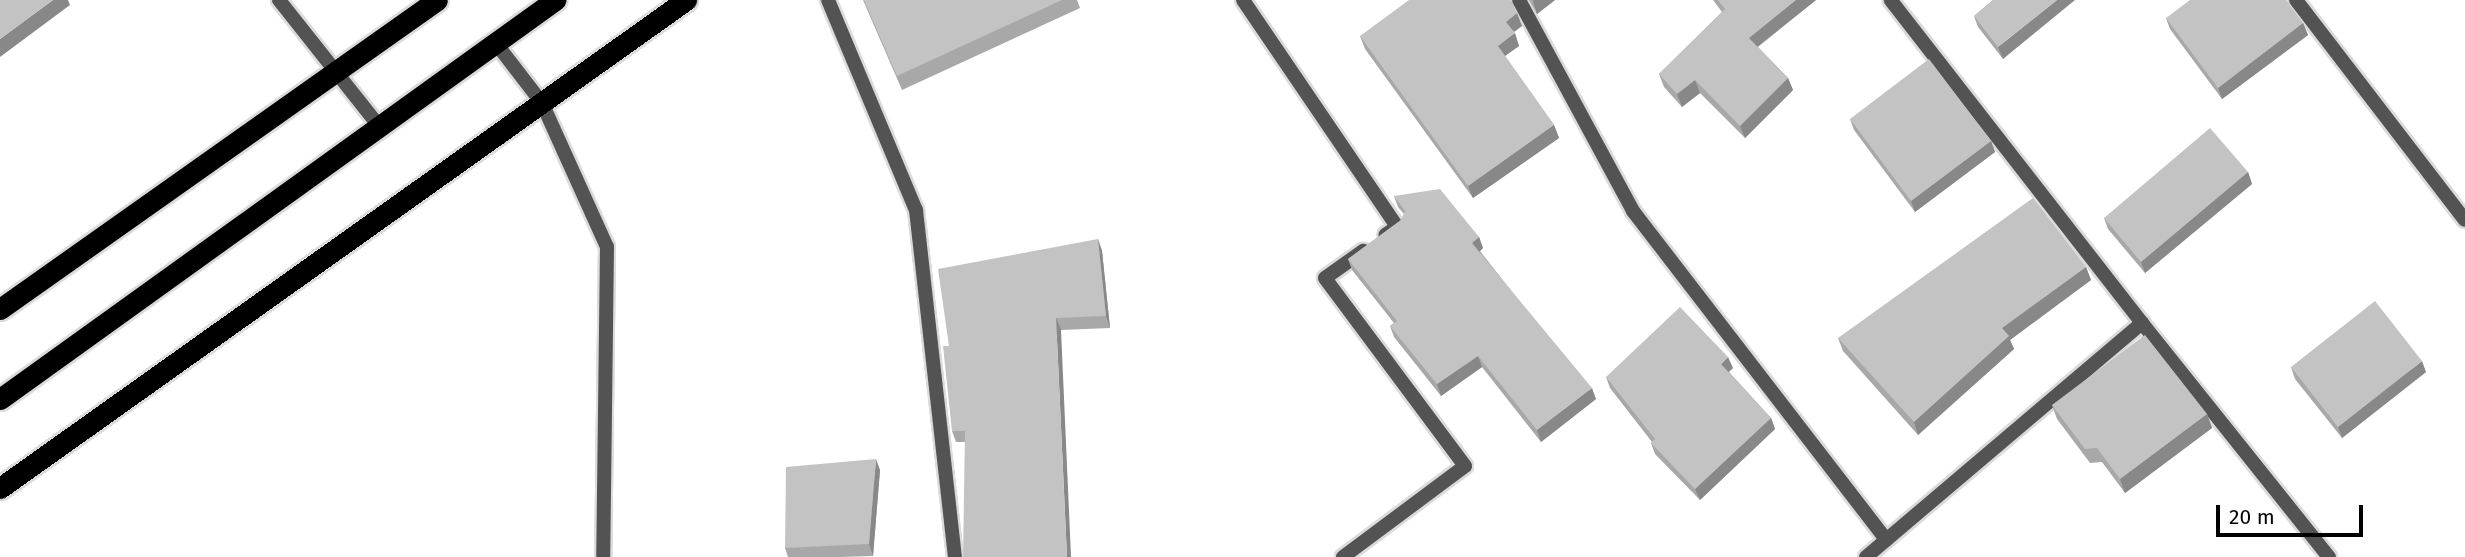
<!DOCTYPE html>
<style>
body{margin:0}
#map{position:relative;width:2465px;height:557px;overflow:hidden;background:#fff;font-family:"Fira Sans",sans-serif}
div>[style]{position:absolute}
.roads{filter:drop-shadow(2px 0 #dbdbdb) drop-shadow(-2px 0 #dbdbdb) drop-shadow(0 2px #dbdbdb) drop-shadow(0 -2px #dbdbdb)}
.street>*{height:14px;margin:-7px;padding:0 7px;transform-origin:7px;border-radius:7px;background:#535353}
.highway>*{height:21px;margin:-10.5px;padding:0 10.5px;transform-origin:10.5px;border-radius:10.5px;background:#000}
.wall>*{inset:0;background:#a8a8a8}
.shaded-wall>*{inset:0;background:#888}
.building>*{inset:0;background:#c3c3c3}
span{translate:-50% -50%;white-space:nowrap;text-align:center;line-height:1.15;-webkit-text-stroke:6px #fff;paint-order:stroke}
.scale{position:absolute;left:2216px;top:505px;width:147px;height:32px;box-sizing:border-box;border:4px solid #000;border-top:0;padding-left:9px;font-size:21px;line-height:24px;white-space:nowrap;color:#000;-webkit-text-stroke:5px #fff;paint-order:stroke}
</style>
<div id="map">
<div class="roads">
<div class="street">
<i style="left:279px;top:0;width:161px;rotate:51.6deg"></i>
<i style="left:828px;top:0;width:228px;rotate:67.3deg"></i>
<i style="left:916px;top:210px;width:349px;rotate:83.6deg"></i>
<i style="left:1243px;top:0;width:274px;rotate:55.8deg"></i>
<i style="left:1397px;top:227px;width:14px;rotate:146deg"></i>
<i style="left:1519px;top:0;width:240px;rotate:61.6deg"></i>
<i style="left:1633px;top:211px;width:415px;rotate:52.4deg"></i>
<i style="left:2296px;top:0;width:277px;rotate:52.5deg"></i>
<i style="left:495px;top:42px;width:77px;rotate:52.4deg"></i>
<i style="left:542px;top:103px;width:158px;rotate:65.7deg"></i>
<i style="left:607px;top:247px;width:310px;rotate:90.7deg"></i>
<i style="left:2142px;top:323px;width:300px;rotate:51.4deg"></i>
<i style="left:1343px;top:557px;width:152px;rotate:-36.7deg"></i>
<i style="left:1465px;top:466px;width:234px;rotate:-126.7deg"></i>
<i style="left:1325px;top:278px;width:47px;rotate:-35.4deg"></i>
<i style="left:1866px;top:557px;width:362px;rotate:-40.3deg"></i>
<i style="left:2142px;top:323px;width:409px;rotate:-127.9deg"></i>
</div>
<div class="highway">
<i style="left:0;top:309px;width:535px;rotate:-35.26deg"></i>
<i style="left:0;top:399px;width:684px;rotate:-35.71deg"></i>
<i style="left:0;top:488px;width:842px;rotate:-35.43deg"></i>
</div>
</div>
<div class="wall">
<i style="clip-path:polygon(863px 0,1077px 0,1080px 8px,902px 90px)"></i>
<i style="clip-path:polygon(1529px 0,1555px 0,1537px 14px)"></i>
<i style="clip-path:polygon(1713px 0,1816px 0,1758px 47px,1788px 78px,1793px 90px,1745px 138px,1700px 93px,1682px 107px,1664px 87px,1659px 74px,1722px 12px)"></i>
<i style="clip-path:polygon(1993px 0,2003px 59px,1978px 27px,1974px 16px)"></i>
<i style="clip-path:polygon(1511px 1px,1522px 26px,1514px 32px,1519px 46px,1505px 56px,1554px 125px,1559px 138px,1473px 198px,1365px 49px,1360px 36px)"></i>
<i style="clip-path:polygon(2166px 18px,2303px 23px,2308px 35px,2222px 99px,2170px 29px)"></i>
<i style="clip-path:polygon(1850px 119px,1991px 141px,1995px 152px,1915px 212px,1854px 130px)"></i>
<i style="clip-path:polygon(2248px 172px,2252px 184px,2145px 273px,2108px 229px,2104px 218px)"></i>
<i style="clip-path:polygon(1394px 196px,1479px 237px,1483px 248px,1480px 251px,1596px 399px,1541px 442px,1482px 367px,1441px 396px,1394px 337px,1390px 326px,1394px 323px,1352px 270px,1348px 259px,1401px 220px,1404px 214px,1398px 207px)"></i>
<i style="clip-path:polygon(1098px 239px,1102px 251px,1110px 328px,1061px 330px,965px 442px,956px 442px,952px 431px,949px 346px)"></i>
<i style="clip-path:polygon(2086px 267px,2091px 280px,2010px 340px,2014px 349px,1918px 435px,1843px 351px,1838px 338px)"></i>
<i style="clip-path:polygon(2291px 367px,2426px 372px,2342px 438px,2295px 379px)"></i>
<i style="clip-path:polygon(1733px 368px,1729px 372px,1771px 418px,1775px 429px,1700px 500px,1655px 454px,1651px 443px,1652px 442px,1610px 388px,1606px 377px)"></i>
<i style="clip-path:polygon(2052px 405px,2207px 414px,2212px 428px,2125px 493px,2102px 462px,2090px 463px,2057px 419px)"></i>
<i style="clip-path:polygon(880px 470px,873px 556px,840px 557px,788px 557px,785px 548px)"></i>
</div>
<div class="shaded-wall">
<i style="clip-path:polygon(53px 0,68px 0,70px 5px,0 57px,0 39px)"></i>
<i style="clip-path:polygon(1534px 0,1555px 0,1537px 14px,1533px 1px)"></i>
<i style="clip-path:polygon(1796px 0,1816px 0,1753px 50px,1749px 38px)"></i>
<i style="clip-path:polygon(2057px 0,2075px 0,2003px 59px,1998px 47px)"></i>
<i style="clip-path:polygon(1517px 13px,1522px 26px,1511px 34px,1506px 22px)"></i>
<i style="clip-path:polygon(2303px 23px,2308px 35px,2222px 99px,2218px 88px)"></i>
<i style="clip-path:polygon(1515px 33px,1519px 46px,1502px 58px,1498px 46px)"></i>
<i style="clip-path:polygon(1788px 78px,1793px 90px,1745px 138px,1740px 126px)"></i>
<i style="clip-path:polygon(1695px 80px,1700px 93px,1682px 107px,1677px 94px)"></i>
<i style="clip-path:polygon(1554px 125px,1559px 138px,1473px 198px,1468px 186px)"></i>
<i style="clip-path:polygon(1991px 141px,1995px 152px,1915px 212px,1911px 201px)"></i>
<i style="clip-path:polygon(2248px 172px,2252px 184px,2145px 273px,2141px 262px)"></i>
<i style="clip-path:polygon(1479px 237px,1483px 248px,1477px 254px,1472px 243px)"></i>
<i style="clip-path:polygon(1098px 239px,1102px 251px,1110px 328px,1106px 316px)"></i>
<i style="clip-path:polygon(2086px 267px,2091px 280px,2010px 340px,2014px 349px,1918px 435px,1914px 422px,2002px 328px)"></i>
<i style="clip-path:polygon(1056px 318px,1061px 330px,1071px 557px,1067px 557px)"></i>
<i style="clip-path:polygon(1478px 356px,1482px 367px,1441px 396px,1437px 384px)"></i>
<i style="clip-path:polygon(1728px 357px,1733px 368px,1725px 375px,1721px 364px)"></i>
<i style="clip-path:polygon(2422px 361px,2426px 372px,2342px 438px,2338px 427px)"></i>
<i style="clip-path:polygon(1592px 388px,1596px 399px,1541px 442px,1537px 430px)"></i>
<i style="clip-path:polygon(2207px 414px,2212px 428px,2125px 493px,2120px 479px)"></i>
<i style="clip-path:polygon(1771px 418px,1775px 429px,1700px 500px,1695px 489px)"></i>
<i style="clip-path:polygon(876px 459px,880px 470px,873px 556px,869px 544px)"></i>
</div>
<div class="building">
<i style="clip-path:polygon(0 0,53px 0,0 39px)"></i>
<i style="clip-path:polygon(864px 0,1062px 0,897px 76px)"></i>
<i style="clip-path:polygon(1409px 0,1510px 0,1517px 13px,1506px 22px,1515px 33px,1498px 46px,1554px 125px,1468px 186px,1360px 36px)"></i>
<i style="clip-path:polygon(1718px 0,1796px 0,1749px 38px,1788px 78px,1740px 126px,1695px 80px,1677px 94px,1659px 74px,1725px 9px)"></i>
<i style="clip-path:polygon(1993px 0,2057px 0,1998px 47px,1974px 16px)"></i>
<i style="clip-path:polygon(2190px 0,2286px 0,2303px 23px,2218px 88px,2166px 18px)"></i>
<i style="clip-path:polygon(1929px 59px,1991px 141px,1911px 201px,1850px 119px)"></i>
<i style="clip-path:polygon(2210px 128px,2248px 172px,2141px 262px,2104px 218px)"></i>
<i style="clip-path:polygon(1440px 189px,1479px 237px,1472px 243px,1592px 388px,1537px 430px,1478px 356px,1437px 384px,1390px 326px,1397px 321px,1348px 259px,1401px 220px,1405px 211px,1394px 196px)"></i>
<i style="clip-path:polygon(2033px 198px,2086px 267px,2002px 328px,2009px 336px,1914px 422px,1838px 338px)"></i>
<i style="clip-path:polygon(1098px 239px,1106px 316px,1056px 318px,1067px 557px,963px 557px,965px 431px,952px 431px,943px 346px,949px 346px,938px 269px)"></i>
<i style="clip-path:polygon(2375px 301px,2422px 361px,2338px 427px,2291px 367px)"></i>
<i style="clip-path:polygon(1680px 307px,1728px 357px,1721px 364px,1771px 418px,1695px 489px,1651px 443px,1655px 439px,1606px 377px)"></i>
<i style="clip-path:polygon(2145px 335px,2207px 414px,2120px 479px,2097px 448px,2085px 449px,2052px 405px)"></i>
<i style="clip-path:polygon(876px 459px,869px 544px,785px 548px,786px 467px)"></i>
</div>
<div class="scale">20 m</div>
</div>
